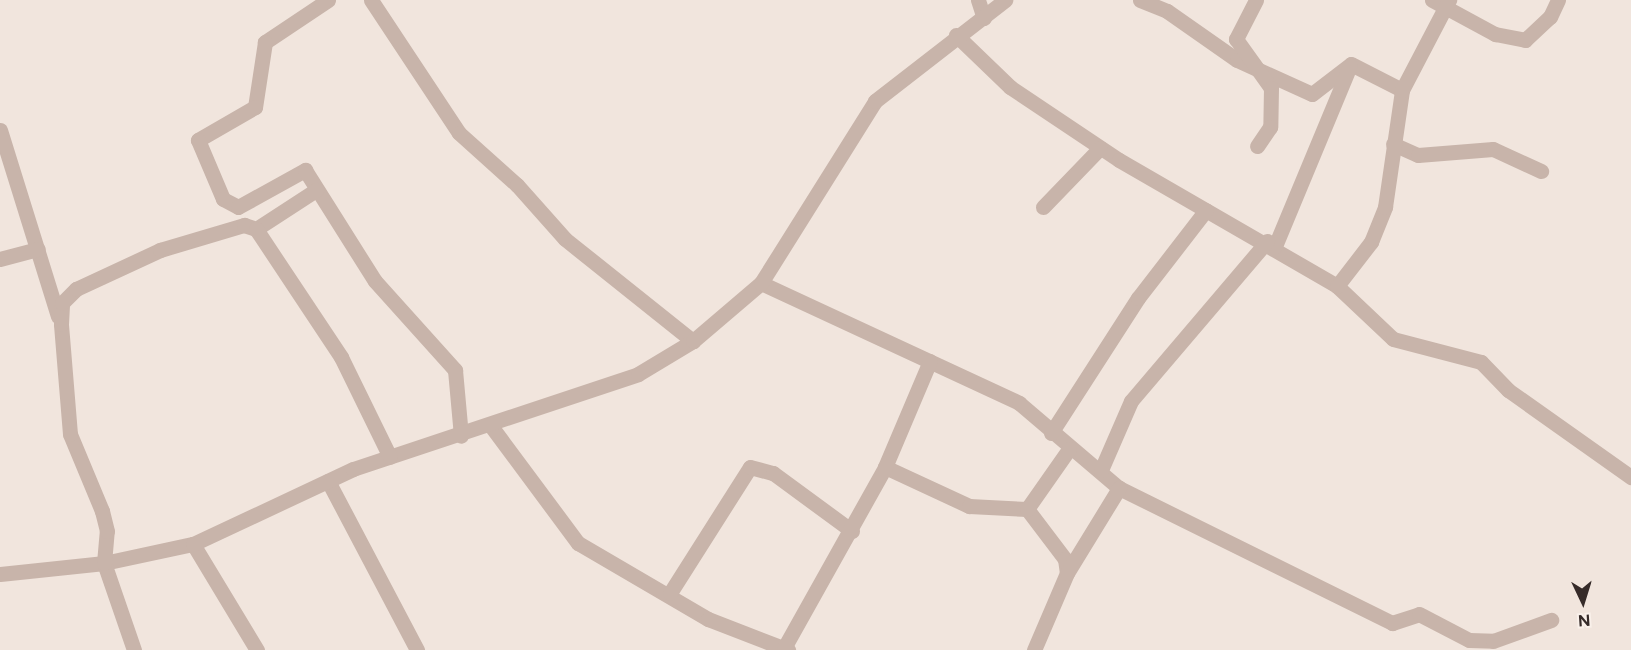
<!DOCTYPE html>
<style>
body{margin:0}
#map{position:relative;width:1631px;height:650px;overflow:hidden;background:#f1e5dd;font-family:Figtree,sans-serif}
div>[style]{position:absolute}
.minor>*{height:15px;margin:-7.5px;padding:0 7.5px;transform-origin:7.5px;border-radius:7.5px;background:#c8b4aa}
span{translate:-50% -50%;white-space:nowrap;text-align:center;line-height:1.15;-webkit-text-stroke:4.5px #f9f0ea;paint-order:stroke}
.north{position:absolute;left:1553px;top:572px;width:60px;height:60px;-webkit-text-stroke:4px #f9f0ea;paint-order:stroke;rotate:176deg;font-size:16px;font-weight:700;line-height:24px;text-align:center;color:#362b29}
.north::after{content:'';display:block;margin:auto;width:21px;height:27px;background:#362b29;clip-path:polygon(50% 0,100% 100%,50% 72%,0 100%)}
</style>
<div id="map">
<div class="minor">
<i style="left:328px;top:0;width:76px;rotate:146.3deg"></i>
<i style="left:265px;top:42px;width:66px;rotate:98.7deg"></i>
<i style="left:255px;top:107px;width:66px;rotate:149.9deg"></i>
<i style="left:198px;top:140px;width:64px;rotate:67deg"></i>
<i style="left:223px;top:199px;width:17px;rotate:28deg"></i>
<i style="left:238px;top:207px;width:77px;rotate:-28.9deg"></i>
<i style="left:305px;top:170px;width:131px;rotate:57.8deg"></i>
<i style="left:375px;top:281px;width:120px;rotate:48deg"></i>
<i style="left:455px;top:370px;width:66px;rotate:84.8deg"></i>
<i style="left:371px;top:0;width:159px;rotate:56.5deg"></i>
<i style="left:459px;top:133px;width:78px;rotate:41.9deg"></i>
<i style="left:517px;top:185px;width:72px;rotate:48.4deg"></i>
<i style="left:565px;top:239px;width:164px;rotate:38.6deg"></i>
<i style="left:978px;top:0;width:19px;rotate:72deg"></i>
<i style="left:1140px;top:0;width:29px;rotate:22deg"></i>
<i style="left:1167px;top:11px;width:85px;rotate:35deg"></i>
<i style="left:1237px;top:60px;width:82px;rotate:24.4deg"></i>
<i style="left:1312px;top:94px;width:49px;rotate:-37.6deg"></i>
<i style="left:1351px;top:64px;width:57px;rotate:27deg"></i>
<i style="left:1256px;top:0;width:44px;rotate:117.1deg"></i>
<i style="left:1236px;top:39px;width:60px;rotate:54.5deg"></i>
<i style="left:1271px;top:88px;width:39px;rotate:91deg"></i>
<i style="left:1270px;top:127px;width:23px;rotate:124deg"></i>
<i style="left:1432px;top:0;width:72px;rotate:28.4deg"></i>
<i style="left:1495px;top:34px;width:31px;rotate:11deg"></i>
<i style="left:1525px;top:40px;width:34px;rotate:-43deg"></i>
<i style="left:1550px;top:17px;width:19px;rotate:-65deg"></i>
<i style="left:956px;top:35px;width:75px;rotate:43.9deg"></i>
<i style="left:1010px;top:87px;width:131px;rotate:33.8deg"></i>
<i style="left:1119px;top:160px;width:252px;rotate:30deg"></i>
<i style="left:1337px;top:286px;width:77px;rotate:43.4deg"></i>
<i style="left:1393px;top:339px;width:91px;rotate:14.6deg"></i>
<i style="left:1481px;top:362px;width:39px;rotate:46deg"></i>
<i style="left:1508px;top:390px;width:151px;rotate:35.3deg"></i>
<i style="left:0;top:130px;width:195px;rotate:72.7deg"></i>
<i style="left:1393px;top:144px;width:27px;rotate:24deg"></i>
<i style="left:1418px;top:155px;width:75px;rotate:-4.6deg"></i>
<i style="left:1493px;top:149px;width:53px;rotate:24.6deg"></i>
<i style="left:1043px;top:207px;width:82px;rotate:-46deg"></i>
<i style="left:256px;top:229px;width:72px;rotate:-33deg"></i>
<i style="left:1275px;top:246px;width:195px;rotate:-67.4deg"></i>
<i style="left:0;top:259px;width:39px;rotate:-15deg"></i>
<i style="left:761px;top:283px;width:285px;rotate:24.9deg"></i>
<i style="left:1019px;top:403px;width:131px;rotate:40.4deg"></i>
<i style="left:1119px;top:488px;width:305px;rotate:26.3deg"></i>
<i style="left:1392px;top:623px;width:28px;rotate:-18deg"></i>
<i style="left:1419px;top:614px;width:56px;rotate:27.5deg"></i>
<i style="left:1469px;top:640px;width:24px;rotate:2deg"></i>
<i style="left:1493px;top:641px;width:62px;rotate:-19.9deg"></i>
<i style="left:1337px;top:286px;width:56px;rotate:-52.3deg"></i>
<i style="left:1371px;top:242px;width:38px;rotate:-68deg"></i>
<i style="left:1385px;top:207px;width:118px;rotate:-81.7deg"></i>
<i style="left:1402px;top:90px;width:102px;rotate:-62.4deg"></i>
<i style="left:491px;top:426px;width:146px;rotate:53.4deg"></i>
<i style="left:578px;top:543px;width:151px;rotate:30.3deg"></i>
<i style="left:708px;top:619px;width:86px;rotate:21.2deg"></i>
<i style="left:1051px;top:433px;width:161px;rotate:-57.2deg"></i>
<i style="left:1138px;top:298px;width:111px;rotate:-52.3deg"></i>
<i style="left:885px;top:467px;width:93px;rotate:24.9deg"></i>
<i style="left:969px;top:506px;width:58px;rotate:3deg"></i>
<i style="left:1027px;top:509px;width:63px;rotate:52.8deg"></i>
<i style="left:1065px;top:559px;width:14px;rotate:82deg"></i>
<i style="left:1101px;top:470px;width:75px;rotate:-66.5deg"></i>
<i style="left:1131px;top:401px;width:210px;rotate:-49.6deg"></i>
<i style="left:328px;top:481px;width:191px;rotate:62.2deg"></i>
<i style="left:1027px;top:509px;width:73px;rotate:-55deg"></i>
<i style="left:193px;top:544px;width:124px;rotate:58.9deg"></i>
<i style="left:0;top:574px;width:105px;rotate:-6deg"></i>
<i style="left:104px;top:563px;width:91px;rotate:-12.1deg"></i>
<i style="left:193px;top:544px;width:177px;rotate:-25.1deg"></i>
<i style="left:353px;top:469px;width:300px;rotate:-18.4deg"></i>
<i style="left:638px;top:374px;width:64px;rotate:-31deg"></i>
<i style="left:693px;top:341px;width:89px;rotate:-40.5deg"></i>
<i style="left:761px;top:283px;width:215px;rotate:-57.9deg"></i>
<i style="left:875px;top:101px;width:165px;rotate:-37.8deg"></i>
<i style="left:670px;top:593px;width:149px;rotate:-57.6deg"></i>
<i style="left:750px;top:467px;width:24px;rotate:15deg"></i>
<i style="left:773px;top:473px;width:98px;rotate:36.3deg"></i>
<i style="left:784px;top:648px;width:207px;rotate:-60.8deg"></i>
<i style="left:885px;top:467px;width:115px;rotate:-67deg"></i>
<i style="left:134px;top:650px;width:92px;rotate:-109deg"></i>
<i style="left:104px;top:563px;width:32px;rotate:-85deg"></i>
<i style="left:107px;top:531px;width:21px;rotate:-104deg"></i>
<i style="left:102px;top:511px;width:83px;rotate:-112.6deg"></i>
<i style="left:70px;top:434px;width:110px;rotate:-94.7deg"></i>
<i style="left:61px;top:324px;width:21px;rotate:-87deg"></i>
<i style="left:62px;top:303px;width:20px;rotate:-45deg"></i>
<i style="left:76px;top:289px;width:93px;rotate:-24.9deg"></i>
<i style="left:160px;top:250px;width:88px;rotate:-16.6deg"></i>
<i style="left:244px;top:225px;width:13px;rotate:18deg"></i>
<i style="left:256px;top:229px;width:154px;rotate:56.4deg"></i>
<i style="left:341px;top:357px;width:111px;rotate:63.9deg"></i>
<i style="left:1034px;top:650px;width:84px;rotate:-66.8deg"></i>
<i style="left:1067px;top:573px;width:100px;rotate:-58.5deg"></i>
</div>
<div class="north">N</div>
</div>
